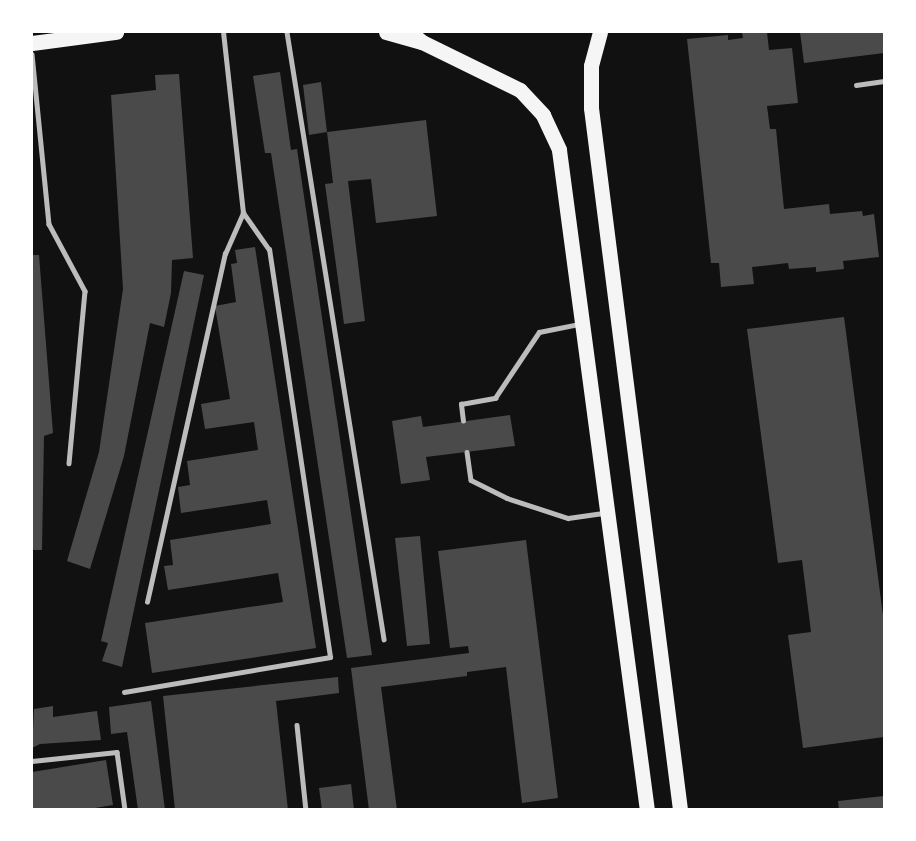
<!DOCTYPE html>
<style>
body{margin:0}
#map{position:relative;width:916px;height:841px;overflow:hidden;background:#111;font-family:Helvetica,sans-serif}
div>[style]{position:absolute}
.building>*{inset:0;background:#4a4a4a}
.service>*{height:4.5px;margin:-2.25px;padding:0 2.25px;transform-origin:2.25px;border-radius:2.25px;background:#bcbcbc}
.primary>*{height:15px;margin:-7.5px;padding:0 7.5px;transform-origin:7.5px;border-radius:7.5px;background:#f5f5f5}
span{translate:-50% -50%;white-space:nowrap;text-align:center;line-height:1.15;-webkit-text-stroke:4.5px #fff;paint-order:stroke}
.frame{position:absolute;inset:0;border:33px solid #fff;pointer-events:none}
</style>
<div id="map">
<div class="building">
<i style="clip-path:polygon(742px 32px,767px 32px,769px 50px,792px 48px,798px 103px,767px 106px,770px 129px,776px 129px,784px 209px,829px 204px,830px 214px,862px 211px,863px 216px,874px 214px,879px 257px,843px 261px,844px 269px,816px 272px,816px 267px,789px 269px,788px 263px,752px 267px,754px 284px,721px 287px,719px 263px,711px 263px,687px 39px,728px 35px,728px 40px,743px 38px)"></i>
<i style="clip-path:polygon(800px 32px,884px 32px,884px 53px,804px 63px)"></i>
<i style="clip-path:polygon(280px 72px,291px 150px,297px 149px,372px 655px,347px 658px,271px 153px,265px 153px,253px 76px)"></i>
<i style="clip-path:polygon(179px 74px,193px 258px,172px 260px,171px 293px,164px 327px,150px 323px,124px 456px,90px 569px,67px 561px,99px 452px,123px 289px,111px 95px,156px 90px,155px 75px)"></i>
<i style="clip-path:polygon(321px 82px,327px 132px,309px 135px,303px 85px)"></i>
<i style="clip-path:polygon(426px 120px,437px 216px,376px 223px,371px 179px,348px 181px,365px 321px,344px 324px,325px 184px,333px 183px,327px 132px)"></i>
<i style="clip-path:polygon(255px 247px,316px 648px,152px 673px,145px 623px,283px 602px,278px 573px,168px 590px,164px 566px,173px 565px,170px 540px,271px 524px,267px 500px,181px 513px,178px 487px,190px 485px,187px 461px,258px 450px,254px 422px,205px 429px,201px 404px,230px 399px,215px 306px,236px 302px,231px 264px,237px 263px,235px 250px)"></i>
<i style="clip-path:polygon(32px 255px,39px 255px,53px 433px,44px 436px,42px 550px,32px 550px)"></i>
<i style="clip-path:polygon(184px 271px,204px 275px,122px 667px,102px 661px,108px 643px,101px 641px)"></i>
<i style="clip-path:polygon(844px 317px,884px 623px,884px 737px,803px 748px,788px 635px,811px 632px,802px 560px,778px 563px,747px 329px)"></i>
<i style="clip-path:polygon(510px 415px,515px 446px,426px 457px,430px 480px,401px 484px,392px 421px,421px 416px,423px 427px)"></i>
<i style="clip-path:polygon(420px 536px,430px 644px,407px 646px,395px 538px)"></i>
<i style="clip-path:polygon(526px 540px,558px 798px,522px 803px,506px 667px,467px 672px,467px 676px,381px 687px,397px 810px,369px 810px,351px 668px,469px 653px,468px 646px,450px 648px,438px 551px)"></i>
<i style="clip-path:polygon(338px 677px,339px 693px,276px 701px,288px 810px,175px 810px,163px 696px)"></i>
<i style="clip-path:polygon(151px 701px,165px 810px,138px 810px,127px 732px,111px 734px,109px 707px)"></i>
<i style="clip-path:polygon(53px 706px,53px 717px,97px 711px,101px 740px,40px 744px,32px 748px,34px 709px)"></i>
<i style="clip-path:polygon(106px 760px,113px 805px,83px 810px,32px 810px,32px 772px)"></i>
<i style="clip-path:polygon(351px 784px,354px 810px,322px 810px,319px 788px)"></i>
<i style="clip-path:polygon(884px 796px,884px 810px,839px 810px,838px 801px)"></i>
</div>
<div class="service">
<i style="left:287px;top:32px;width:615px;rotate:80.92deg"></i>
<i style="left:32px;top:54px;width:171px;rotate:84.3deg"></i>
<i style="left:49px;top:224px;width:76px;rotate:61.8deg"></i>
<i style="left:85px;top:291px;width:173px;rotate:95.3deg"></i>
<i style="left:856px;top:85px;width:28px;rotate:-8deg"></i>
<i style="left:463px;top:421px;width:17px;rotate:-97deg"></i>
<i style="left:461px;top:404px;width:35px;rotate:-10deg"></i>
<i style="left:495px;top:398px;width:79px;rotate:-56.3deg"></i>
<i style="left:539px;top:332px;width:41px;rotate:-11.3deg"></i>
<i style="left:467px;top:452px;width:28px;rotate:82deg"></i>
<i style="left:471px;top:480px;width:40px;rotate:26.6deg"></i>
<i style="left:507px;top:498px;width:64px;rotate:18.2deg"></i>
<i style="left:568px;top:518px;width:35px;rotate:-8deg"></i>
<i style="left:147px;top:602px;width:357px;rotate:-77.4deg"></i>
<i style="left:225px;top:254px;width:45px;rotate:-66.3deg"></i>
<i style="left:124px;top:692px;width:209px;rotate:-9.6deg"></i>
<i style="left:330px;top:657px;width:412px;rotate:-98.5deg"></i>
<i style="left:269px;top:250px;width:45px;rotate:-125.1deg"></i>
<i style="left:243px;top:213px;width:182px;rotate:-96.3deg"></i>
<i style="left:297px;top:725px;width:85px;rotate:84deg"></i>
<i style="left:32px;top:761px;width:85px;rotate:-6deg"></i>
<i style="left:117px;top:752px;width:59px;rotate:82.1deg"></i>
</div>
<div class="primary">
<i style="left:386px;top:32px;width:35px;rotate:16deg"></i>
<i style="left:410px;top:32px;width:16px;rotate:40deg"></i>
<i style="left:422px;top:42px;width:109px;rotate:26.1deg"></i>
<i style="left:520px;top:90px;width:34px;rotate:47deg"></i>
<i style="left:543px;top:115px;width:38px;rotate:65deg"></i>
<i style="left:559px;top:150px;width:666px;rotate:82.41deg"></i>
<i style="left:600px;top:32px;width:35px;rotate:105deg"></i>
<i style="left:591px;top:66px;width:42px;rotate:90deg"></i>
<i style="left:591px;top:108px;width:708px;rotate:82.77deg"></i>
<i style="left:32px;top:43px;width:85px;rotate:-7.5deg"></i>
</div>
<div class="frame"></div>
</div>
